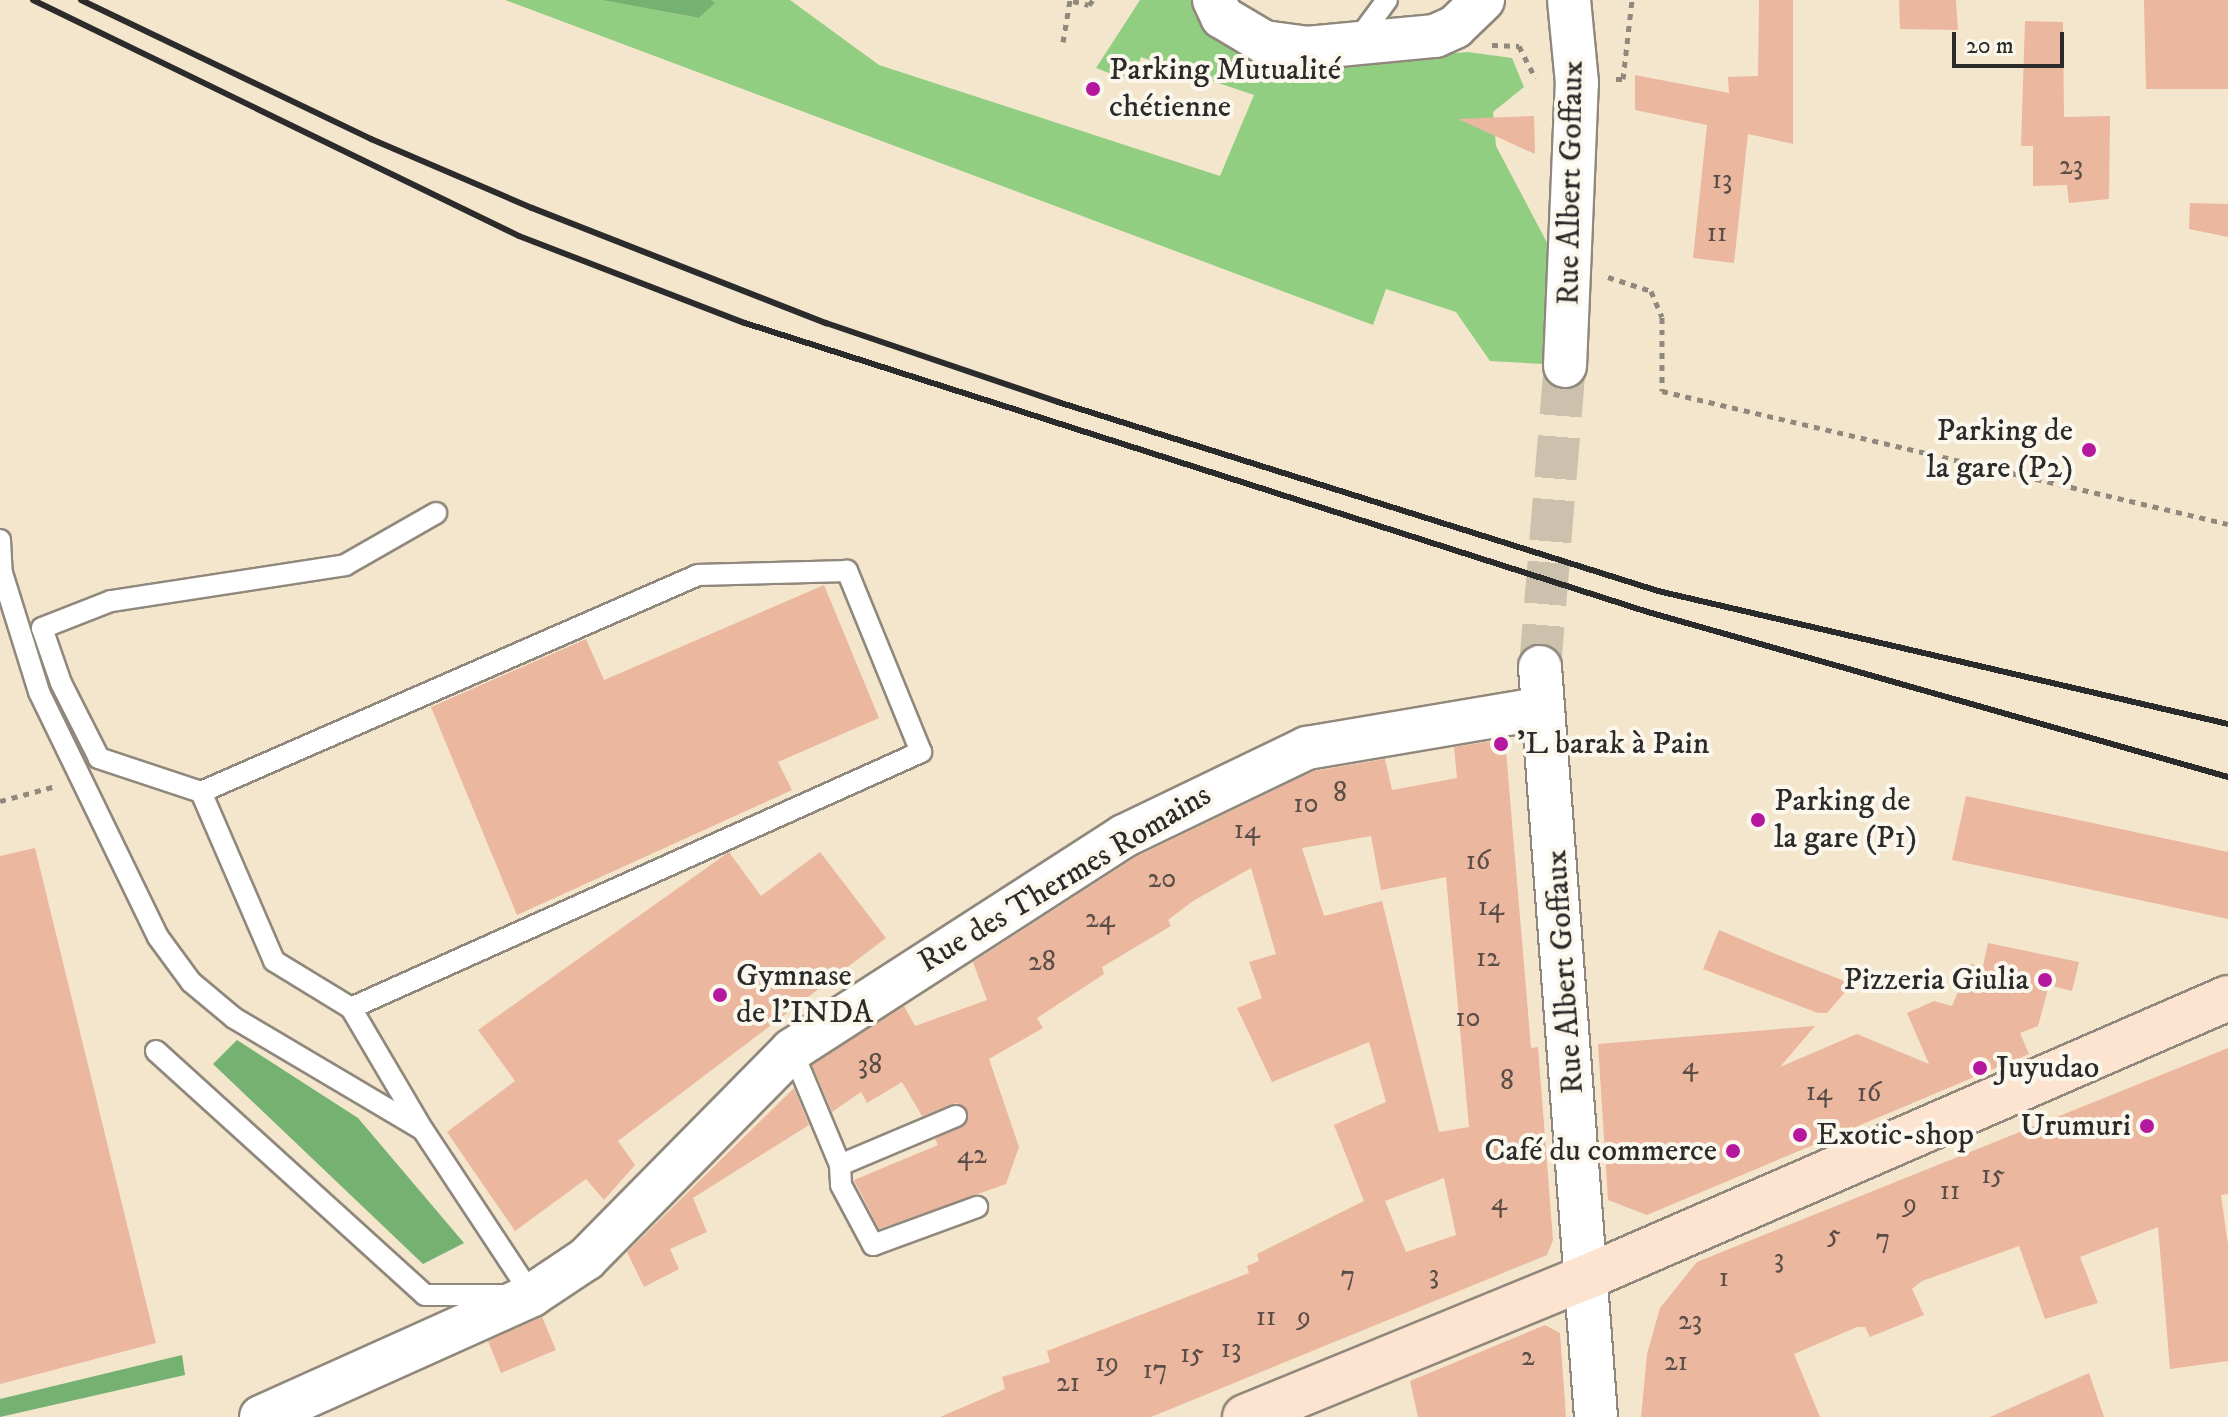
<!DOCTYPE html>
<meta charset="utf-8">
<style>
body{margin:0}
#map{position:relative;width:2228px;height:1417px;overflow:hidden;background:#f4e6cd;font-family:"IM FELL DW Pica",serif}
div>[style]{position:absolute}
.green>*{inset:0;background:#92ce82}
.forest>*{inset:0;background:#75b170}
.building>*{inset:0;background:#ebb79e}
.street-tunnel>*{height:42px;margin-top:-21px;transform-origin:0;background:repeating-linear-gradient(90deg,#ccc1ad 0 42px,transparent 0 63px)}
.path>*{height:5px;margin-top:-2.5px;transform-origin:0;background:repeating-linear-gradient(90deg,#90887c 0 6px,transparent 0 12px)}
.roads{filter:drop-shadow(2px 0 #90887c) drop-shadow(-2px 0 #90887c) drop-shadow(0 2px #90887c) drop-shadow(0 -2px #90887c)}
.lane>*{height:20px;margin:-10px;padding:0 10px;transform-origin:10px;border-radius:10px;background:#fff}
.street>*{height:42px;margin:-21px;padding:0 21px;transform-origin:21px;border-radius:21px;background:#fff}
.secondary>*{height:44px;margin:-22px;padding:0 22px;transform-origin:22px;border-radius:22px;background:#fde4d0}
.rail>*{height:6px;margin:-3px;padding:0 3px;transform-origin:3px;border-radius:3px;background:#2b2b2b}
.dots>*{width:22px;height:22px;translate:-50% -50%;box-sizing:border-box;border:4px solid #fbf7ec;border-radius:50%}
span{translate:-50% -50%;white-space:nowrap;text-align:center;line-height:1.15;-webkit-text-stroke:8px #fbf7ec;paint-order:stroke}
.number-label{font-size:28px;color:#5b4e48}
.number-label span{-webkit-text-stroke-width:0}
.poi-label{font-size:32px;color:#2b2b2b}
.left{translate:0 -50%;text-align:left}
.right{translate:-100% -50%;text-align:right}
.street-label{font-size:32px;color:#2b2b2b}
.scale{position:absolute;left:1952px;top:32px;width:112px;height:36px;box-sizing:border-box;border:4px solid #2b2b2b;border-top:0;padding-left:10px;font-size:24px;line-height:28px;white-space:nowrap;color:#2b2b2b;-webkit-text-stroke:6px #fbf7ec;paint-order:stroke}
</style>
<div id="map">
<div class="green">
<i style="clip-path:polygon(505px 0,601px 0,699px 18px,714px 3px,711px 0,790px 0,879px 65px,1220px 176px,1254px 95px,1141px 57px,1132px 82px,1096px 68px,1140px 0,1191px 0,1217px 35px,1302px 65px,1468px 52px,1512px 58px,1524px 87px,1493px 112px,1496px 146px,1553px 254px,1543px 364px,1490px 361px,1456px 312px,1386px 289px,1373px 325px)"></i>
</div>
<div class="forest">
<i style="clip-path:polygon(601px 0,711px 0,715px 3px,699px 18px)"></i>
<i style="clip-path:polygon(237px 1040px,358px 1118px,464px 1243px,423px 1264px,213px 1064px)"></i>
<i style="clip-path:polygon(182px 1355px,185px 1375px,0 1417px,0 1399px)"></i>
</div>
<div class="building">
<i style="clip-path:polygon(1759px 0,1793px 0,1793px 144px,1748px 134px,1734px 263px,1693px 258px,1707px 125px,1635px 110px,1635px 75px,1729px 93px,1728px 77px,1758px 76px)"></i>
<i style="clip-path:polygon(1899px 0,1956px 0,1958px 30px,1900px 29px)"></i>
<i style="clip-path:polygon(2144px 0,2228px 0,2228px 89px,2146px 89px)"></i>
<i style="clip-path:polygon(2025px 21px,2063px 22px,2064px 117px,2110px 116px,2109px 199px,2069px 203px,2067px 185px,2033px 186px,2033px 146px,2021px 146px)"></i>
<i style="clip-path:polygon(1534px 116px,1535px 154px,1458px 119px)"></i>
<i style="clip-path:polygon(2190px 203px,2228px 204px,2228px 237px,2189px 229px)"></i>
<i style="clip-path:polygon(824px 585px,879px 718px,778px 762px,792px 790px,517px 915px,431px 707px,586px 639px,604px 680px)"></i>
<i style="clip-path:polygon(evenodd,1505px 739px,1531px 1048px,1538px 1047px,1553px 1240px,1547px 1255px,1151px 1417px,940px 1417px,1005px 1389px,1002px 1377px,1050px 1362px,1047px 1351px,1249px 1273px,1247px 1266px,1259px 1261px,1257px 1254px,1364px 1201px,1334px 1125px,1386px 1102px,1369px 1042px,1272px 1082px,1237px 1008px,1262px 998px,1249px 962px,1276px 954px,1251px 868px,1193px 901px,1168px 920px,1171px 926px,1102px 967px,1104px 974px,1037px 1018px,1043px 1028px,989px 1059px,1019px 1147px,1006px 1184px,879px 1229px,854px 1180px,938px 1145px,935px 1139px,966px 1124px,968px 1112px,957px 1103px,922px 1116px,902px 1082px,867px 1103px,861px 1092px,832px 1112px,812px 1065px,904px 1006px,915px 1026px,987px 1000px,973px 962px,1136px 857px,1314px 771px,1385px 759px,1392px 790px,1457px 778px,1454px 747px,1505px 739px,1371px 836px,1381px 890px,1446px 877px,1469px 1127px,1439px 1132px,1382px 901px,1324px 916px,1302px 848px,1371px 836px,1505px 739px,1444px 1178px,1456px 1235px,1406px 1252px,1385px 1201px,1444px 1178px)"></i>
<i style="clip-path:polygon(1966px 796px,2228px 852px,2228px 919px,1952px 860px)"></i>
<i style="clip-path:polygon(35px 848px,156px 1343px,0 1384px,0 856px)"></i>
<i style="clip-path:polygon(729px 852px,761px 896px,820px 852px,886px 938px,618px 1141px,635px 1165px,604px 1200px,586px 1179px,515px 1231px,447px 1132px,515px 1081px,478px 1030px)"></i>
<i style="clip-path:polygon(1719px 930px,1778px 955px,1852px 984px,1827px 1013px,1818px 1013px,1703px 969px)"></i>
<i style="clip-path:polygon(1988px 943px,2079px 962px,2072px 991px,2049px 985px,2038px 1026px,2020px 1033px,2029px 1054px,1647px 1215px,1608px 1200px,1598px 1044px,1815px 1026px,1780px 1067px,1857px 1034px,1929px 1064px,1907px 1013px,1934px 1001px,1952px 1006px,1970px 964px,1983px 966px)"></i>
<i style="clip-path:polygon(2228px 1048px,2228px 1194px,2221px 1195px,2228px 1245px,2228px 1361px,2170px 1369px,2158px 1227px,2080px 1257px,2098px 1303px,2045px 1319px,2019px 1246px,1922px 1281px,1912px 1289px,1924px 1315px,1870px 1337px,1865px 1327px,1857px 1327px,1794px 1354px,1820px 1417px,1641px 1417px,1647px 1354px,1660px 1308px,1697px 1262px)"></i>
<i style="clip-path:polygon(794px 1088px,809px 1125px,693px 1198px,707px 1232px,670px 1249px,679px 1269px,644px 1287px,627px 1252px)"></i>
<i style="clip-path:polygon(542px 1317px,556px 1350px,501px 1373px,488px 1341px)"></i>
<i style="clip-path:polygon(1545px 1325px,1560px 1333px,1566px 1417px,1418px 1417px,1410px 1381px)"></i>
<i style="clip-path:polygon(2089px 1373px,2104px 1417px,1990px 1417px)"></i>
</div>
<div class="street-tunnel">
<i style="left:1540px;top:667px;width:302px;rotate:-85.3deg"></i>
</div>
<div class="path">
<i style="left:1073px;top:1px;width:16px;rotate:14deg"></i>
<i style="left:1089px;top:5px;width:6px;rotate:-51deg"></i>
<i style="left:1063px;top:42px;width:43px;rotate:-80.5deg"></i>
<i style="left:1492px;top:45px;width:27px;rotate:2deg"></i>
<i style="left:1519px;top:46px;width:36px;rotate:63deg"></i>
<i style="left:1616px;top:79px;width:7px"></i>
<i style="left:1623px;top:79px;width:80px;rotate:-83.5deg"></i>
<i style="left:1608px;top:277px;width:45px;rotate:18deg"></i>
<i style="left:1651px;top:291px;width:28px;rotate:67deg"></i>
<i style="left:1662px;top:317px;width:74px;rotate:90deg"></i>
<i style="left:1662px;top:391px;width:581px;rotate:13.22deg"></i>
<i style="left:0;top:801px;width:58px;rotate:-15deg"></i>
</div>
<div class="roads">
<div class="lane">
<i style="left:1356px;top:42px;width:52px;rotate:-53.6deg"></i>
<i style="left:0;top:540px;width:33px;rotate:87deg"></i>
<i style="left:2px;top:573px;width:125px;rotate:72.7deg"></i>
<i style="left:39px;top:692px;width:272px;rotate:64.1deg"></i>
<i style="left:158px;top:937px;width:56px;rotate:53.7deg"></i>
<i style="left:191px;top:982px;width:56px;rotate:39.9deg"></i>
<i style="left:234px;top:1018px;width:216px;rotate:30.6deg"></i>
<i style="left:201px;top:792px;width:108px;rotate:-161.6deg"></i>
<i style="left:99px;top:758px;width:84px;rotate:-116.9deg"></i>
<i style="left:61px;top:683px;width:58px;rotate:-109.1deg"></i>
<i style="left:42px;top:628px;width:74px;rotate:-21.4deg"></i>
<i style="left:111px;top:601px;width:237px;rotate:-8.7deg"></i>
<i style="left:345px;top:565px;width:105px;rotate:-29.7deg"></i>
<i style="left:351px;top:1008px;width:625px;rotate:-24.19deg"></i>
<i style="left:921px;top:752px;width:196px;rotate:-112.2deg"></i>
<i style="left:847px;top:571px;width:149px;rotate:178.5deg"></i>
<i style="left:698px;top:575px;width:542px;rotate:156.41deg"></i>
<i style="left:201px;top:792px;width:184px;rotate:66.6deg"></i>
<i style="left:274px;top:961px;width:90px;rotate:31.4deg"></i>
<i style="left:351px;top:1008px;width:142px;rotate:59.5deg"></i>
<i style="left:423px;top:1130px;width:198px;rotate:56.6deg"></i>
<i style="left:792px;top:1050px;width:125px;rotate:67.3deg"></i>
<i style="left:840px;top:1165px;width:126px;rotate:-22.9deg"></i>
<i style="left:156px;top:1051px;width:363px;rotate:42.2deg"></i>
<i style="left:425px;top:1295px;width:80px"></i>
<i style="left:840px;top:1165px;width:20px;rotate:87deg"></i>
<i style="left:841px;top:1185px;width:68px;rotate:61.9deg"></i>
<i style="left:873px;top:1245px;width:111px;rotate:-20.1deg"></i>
</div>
<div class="street">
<i style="left:1214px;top:0;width:19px;rotate:65deg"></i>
<i style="left:1222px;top:17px;width:49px;rotate:30.8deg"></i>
<i style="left:1264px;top:42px;width:43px;rotate:7.9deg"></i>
<i style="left:1307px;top:48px;width:129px;rotate:-5.4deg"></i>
<i style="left:1435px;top:36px;width:22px;rotate:-24deg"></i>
<i style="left:1455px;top:27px;width:39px;rotate:-44deg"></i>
<i style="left:1565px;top:366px;width:283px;rotate:-87.6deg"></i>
<i style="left:1577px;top:83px;width:83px;rotate:-95.5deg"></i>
<i style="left:1540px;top:667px;width:752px;rotate:85.73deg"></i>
<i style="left:261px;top:1417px;width:297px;rotate:-24.2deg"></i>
<i style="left:532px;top:1295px;width:65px;rotate:-33.7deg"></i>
<i style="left:586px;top:1259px;width:293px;rotate:-45.4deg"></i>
<i style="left:792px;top:1050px;width:395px;rotate:-32.8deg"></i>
<i style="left:1124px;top:836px;width:203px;rotate:-25.7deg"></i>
<i style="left:1307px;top:748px;width:239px;rotate:-9.6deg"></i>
</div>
<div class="secondary">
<i style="left:1245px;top:1417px;width:370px;rotate:-22.3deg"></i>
<i style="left:1587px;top:1277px;width:699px;rotate:-23.52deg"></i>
</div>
</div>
<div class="rail">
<i style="left:33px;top:0;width:540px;rotate:25.9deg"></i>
<i style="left:519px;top:236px;width:242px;rotate:21.1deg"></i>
<i style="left:745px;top:323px;width:948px;rotate:17.75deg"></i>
<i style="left:1648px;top:612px;width:603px;rotate:15.88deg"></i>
<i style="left:81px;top:0;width:322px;rotate:25.6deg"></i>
<i style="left:371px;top:139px;width:175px;rotate:23.2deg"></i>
<i style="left:532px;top:208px;width:316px;rotate:21.4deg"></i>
<i style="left:826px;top:323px;width:245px;rotate:18.8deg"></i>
<i style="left:1058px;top:402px;width:629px;rotate:17.48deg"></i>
<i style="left:1658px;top:591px;width:585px;rotate:13.13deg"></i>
</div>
<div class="dots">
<i style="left:1093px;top:89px;background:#b5179e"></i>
<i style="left:2089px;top:450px;background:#b5179e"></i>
<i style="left:1501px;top:744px;background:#b5179e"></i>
<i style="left:1758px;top:820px;background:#b5179e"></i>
<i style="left:2045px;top:980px;background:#b5179e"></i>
<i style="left:720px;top:995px;background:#b5179e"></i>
<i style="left:1980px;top:1068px;background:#b5179e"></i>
<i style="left:2147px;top:1126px;background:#b5179e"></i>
<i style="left:1800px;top:1135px;background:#b5179e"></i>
<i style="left:1733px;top:1151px;background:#b5179e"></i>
</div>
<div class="number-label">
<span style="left:2071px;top:166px">23</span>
<span style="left:1722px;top:180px">13</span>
<span style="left:1717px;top:233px">11</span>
<span style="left:1340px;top:793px">8</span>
<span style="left:1306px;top:804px">10</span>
<span style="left:1247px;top:830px">14</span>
<span style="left:1478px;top:861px">16</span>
<span style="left:1162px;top:879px">20</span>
<span style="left:1491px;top:907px">14</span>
<span style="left:1100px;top:919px">24</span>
<span style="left:1488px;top:958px">12</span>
<span style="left:1042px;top:962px">28</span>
<span style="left:1468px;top:1018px">10</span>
<span style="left:870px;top:1065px">38</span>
<span style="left:1690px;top:1066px">4</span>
<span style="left:1507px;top:1081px">8</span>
<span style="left:1819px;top:1092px">14</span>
<span style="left:1869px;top:1093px">16</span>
<span style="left:972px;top:1155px">42</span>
<span style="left:1993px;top:1175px">15</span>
<span style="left:1950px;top:1191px">11</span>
<span style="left:1499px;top:1202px">4</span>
<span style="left:1910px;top:1204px">9</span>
<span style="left:1834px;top:1235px">5</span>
<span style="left:1883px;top:1239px">7</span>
<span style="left:1779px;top:1259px">3</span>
<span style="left:1434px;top:1275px">3</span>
<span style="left:1348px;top:1276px">7</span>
<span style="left:1724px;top:1278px">1</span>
<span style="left:1266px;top:1317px">11</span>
<span style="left:1304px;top:1317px">9</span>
<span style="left:1690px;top:1321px">23</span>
<span style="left:1231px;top:1349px">13</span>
<span style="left:1192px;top:1354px">15</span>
<span style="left:1528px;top:1357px">2</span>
<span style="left:1676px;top:1362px">21</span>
<span style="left:1107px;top:1363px">19</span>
<span style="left:1155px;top:1370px">17</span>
<span style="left:1068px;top:1383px">21</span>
</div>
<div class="poi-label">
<span class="left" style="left:1109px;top:89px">Parking Mutualité<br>chétienne</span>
<span class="right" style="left:2073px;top:450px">Parking de<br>la gare (P2)</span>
<span class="left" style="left:1517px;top:744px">'L barak à Pain</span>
<span class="left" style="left:1774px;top:820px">Parking de<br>la gare (P1)</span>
<span class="left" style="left:736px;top:995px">Gymnase<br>de l'INDA</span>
<span class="right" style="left:2029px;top:980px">Pizzeria Giulia</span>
<span class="left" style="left:1996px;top:1068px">Juyudao</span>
<span class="right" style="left:2131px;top:1126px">Urumuri</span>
<span class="left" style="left:1816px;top:1135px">Exotic-shop</span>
<span class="right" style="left:1717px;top:1151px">Café du commerce</span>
</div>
<div class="street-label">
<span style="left:1571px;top:183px;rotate:-89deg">Rue Albert Goffaux</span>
<span style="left:1065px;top:879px;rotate:-31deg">Rue des Thermes Romains</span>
<span style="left:1565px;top:972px;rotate:-94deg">Rue Albert Goffaux</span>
</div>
<div class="scale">20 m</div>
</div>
